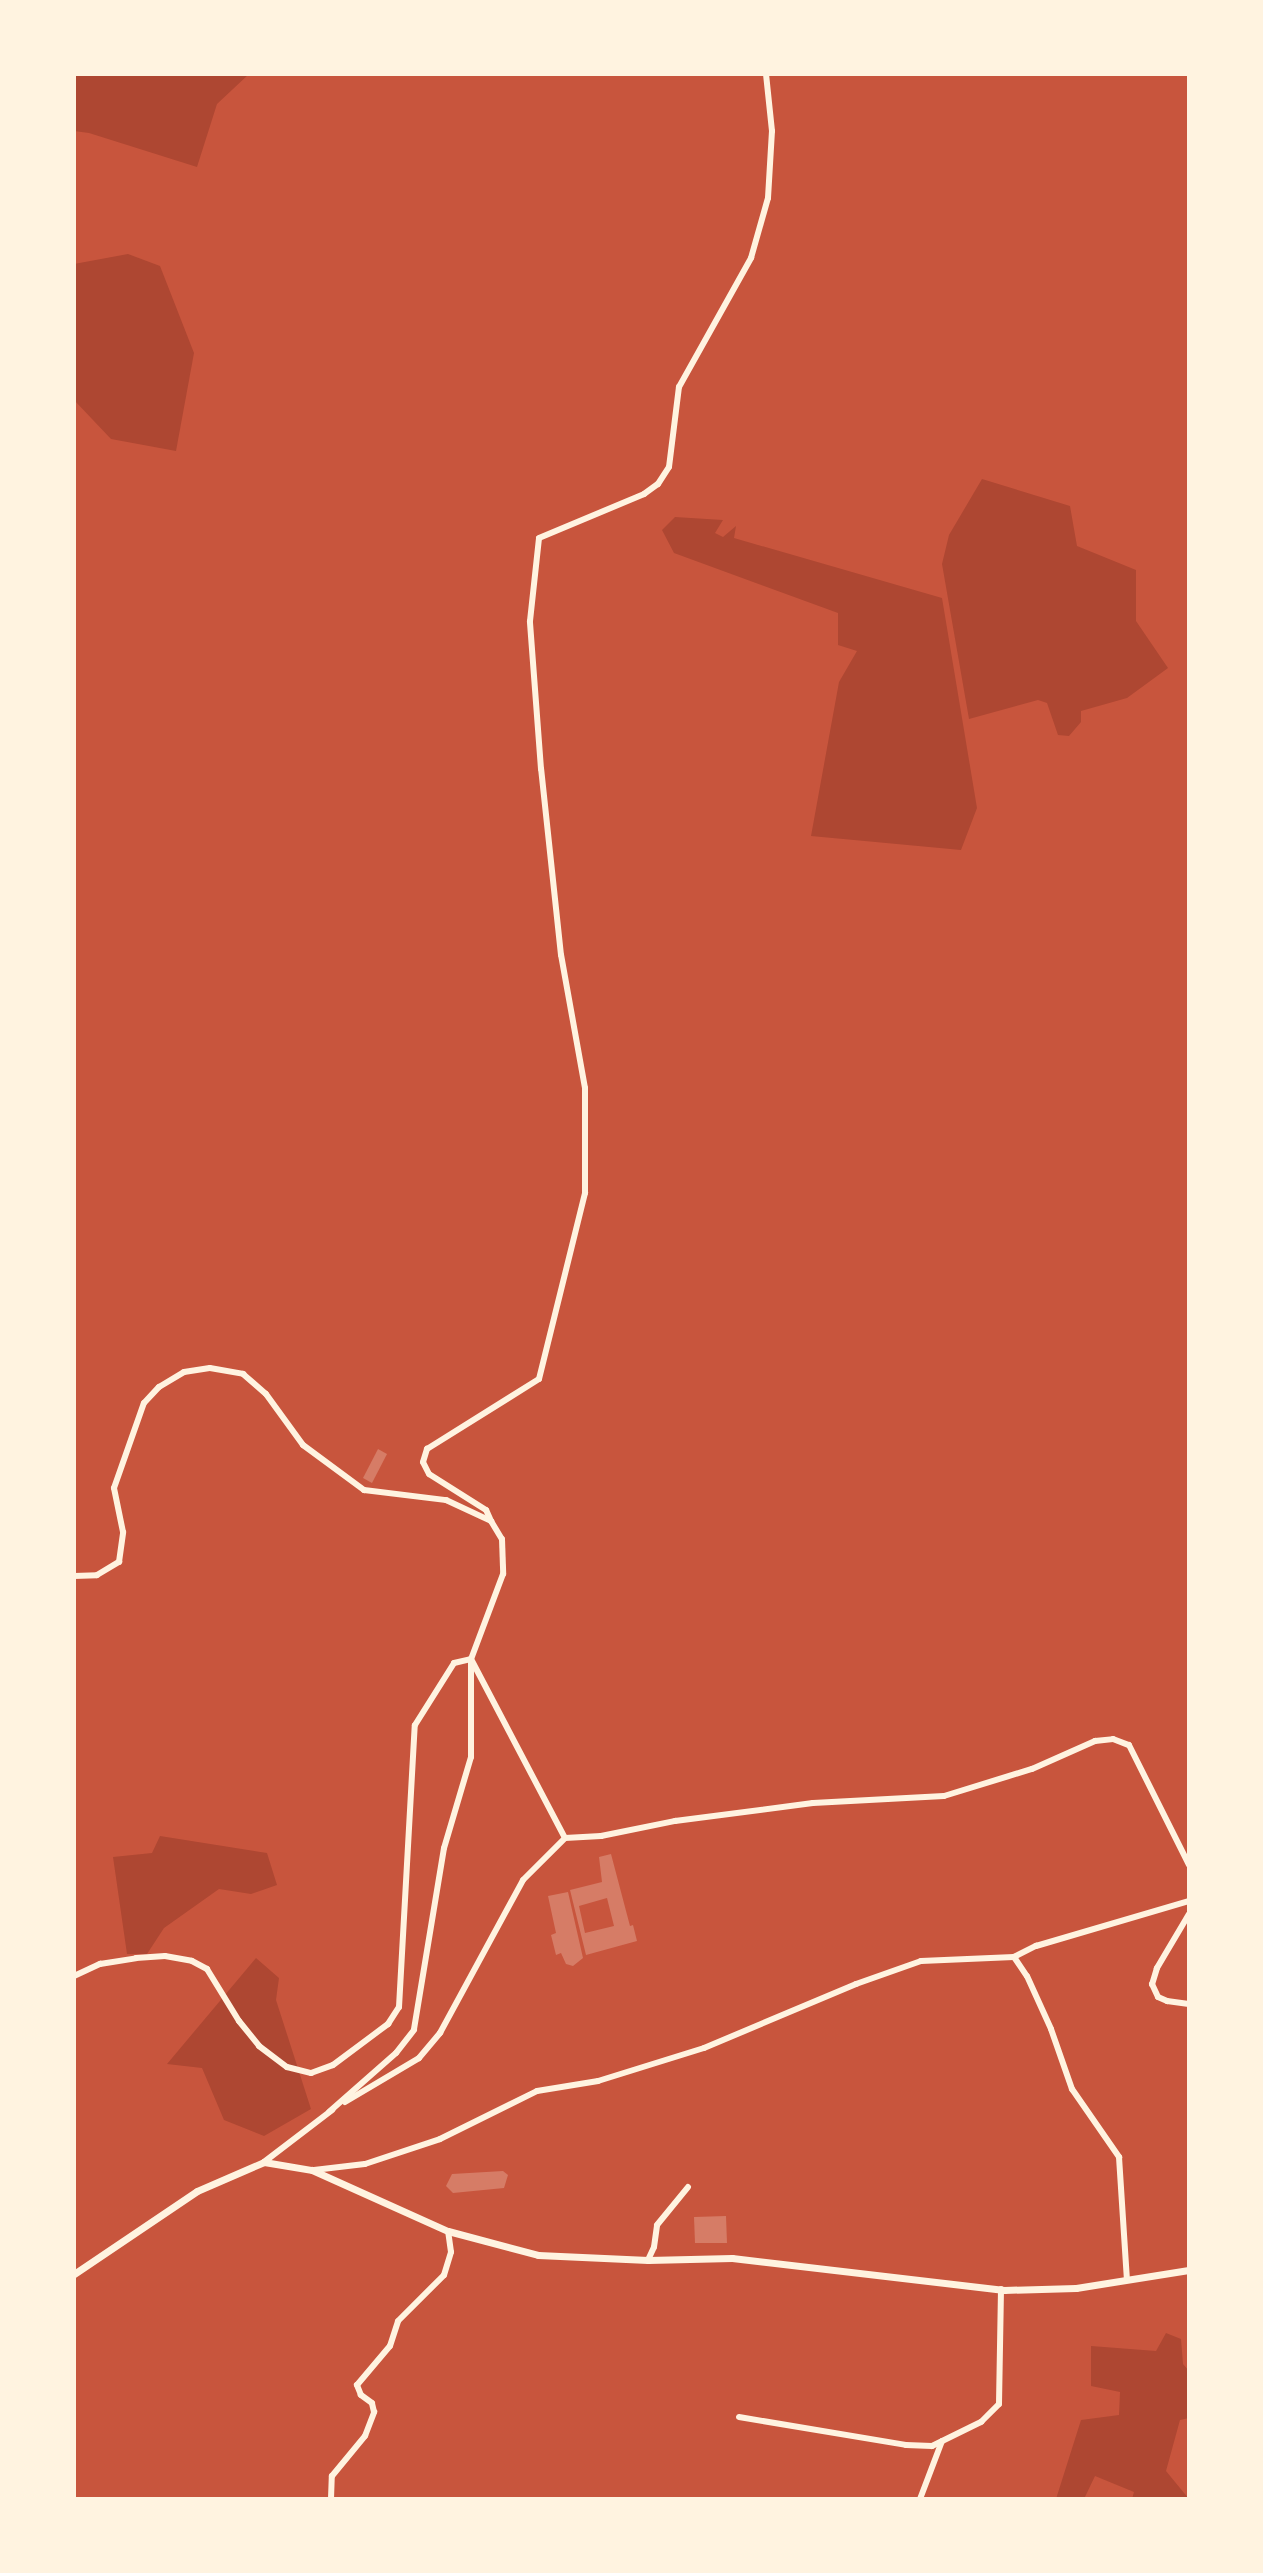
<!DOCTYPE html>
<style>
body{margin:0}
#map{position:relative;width:1263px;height:2573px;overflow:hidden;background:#c8553d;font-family:Rubik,sans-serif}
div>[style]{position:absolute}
.green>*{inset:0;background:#ae4732}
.building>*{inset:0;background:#d67c66}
.minor>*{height:6px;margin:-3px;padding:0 3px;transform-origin:3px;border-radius:3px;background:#fff3e0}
.tertiary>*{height:7px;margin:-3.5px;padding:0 3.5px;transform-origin:3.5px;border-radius:3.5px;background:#fff3e0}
span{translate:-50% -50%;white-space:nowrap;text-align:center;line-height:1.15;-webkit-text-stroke:8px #fff3e0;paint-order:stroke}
.frame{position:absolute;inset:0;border:76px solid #fff3e0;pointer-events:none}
</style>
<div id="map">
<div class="green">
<i style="clip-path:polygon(74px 74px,249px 74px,217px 104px,197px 167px,89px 133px,74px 131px)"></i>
<i style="clip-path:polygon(128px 254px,160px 266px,194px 353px,176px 451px,111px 439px,74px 400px,74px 264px)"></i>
<i style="clip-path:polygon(982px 479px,1070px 506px,1077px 546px,1136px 570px,1136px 621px,1168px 668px,1127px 698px,1081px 711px,1081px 722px,1069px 736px,1058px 735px,1047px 703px,1038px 700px,969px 719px,942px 564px,949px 535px)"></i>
<i style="clip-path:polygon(675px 517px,723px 520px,715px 533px,723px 537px,736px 526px,734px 538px,942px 598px,977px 808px,961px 850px,811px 836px,839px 682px,857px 651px,838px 645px,838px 613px,674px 553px,662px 530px)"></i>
<i style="clip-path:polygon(160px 1836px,267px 1853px,277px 1885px,251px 1894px,219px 1889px,164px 1928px,147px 1954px,127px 1954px,113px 1857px,152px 1853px)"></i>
<i style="clip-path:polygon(256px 1958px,279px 1978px,276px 2000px,311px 2109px,264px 2136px,224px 2120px,202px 2068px,167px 2064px)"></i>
<i style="clip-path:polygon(1166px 2333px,1181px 2339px,1183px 2364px,1189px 2371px,1189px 2418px,1180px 2420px,1166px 2471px,1189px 2499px,1132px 2499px,1134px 2492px,1095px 2476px,1084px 2499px,1056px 2499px,1081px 2420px,1119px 2415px,1120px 2392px,1091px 2386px,1091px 2346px,1156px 2351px)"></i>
</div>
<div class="building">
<i style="clip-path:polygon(378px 1449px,387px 1454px,372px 1483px,363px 1478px)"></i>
<i style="clip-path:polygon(evenodd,611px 1854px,630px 1926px,633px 1925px,637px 1941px,586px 1955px,570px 1890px,602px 1882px,599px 1857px,611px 1854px,607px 1898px,614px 1926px,585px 1933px,579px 1906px,607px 1898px)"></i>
<i style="clip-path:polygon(568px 1892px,583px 1958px,573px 1966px,566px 1964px,561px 1953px,556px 1955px,551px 1935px,556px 1933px,548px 1896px)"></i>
<i style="clip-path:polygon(503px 2171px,508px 2175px,504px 2188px,453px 2193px,446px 2186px,452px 2174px)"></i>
<i style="clip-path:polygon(726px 2216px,727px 2243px,695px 2243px,694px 2217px)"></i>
</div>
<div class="minor">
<i style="left:491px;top:1521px;width:12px;rotate:-114deg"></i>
<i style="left:486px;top:1510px;width:67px;rotate:-147.7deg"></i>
<i style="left:429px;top:1474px;width:13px;rotate:-117deg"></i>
<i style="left:423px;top:1462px;width:14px;rotate:-73deg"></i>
<i style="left:427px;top:1449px;width:132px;rotate:-32deg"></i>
<i style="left:539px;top:1379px;width:192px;rotate:-76.1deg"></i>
<i style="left:585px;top:1193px;width:105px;rotate:-90deg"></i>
<i style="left:585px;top:1088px;width:135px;rotate:-100.2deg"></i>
<i style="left:561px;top:955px;width:187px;rotate:-96.1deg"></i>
<i style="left:541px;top:769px;width:148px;rotate:-94.3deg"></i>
<i style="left:530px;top:621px;width:83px;rotate:-83.8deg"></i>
<i style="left:539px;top:538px;width:114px;rotate:-22.7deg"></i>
<i style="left:644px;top:494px;width:17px;rotate:-36deg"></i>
<i style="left:658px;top:484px;width:20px;rotate:-57deg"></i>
<i style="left:669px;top:467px;width:81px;rotate:-82.9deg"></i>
<i style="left:679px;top:387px;width:148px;rotate:-60.8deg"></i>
<i style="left:751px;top:258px;width:62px;rotate:-74.2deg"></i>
<i style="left:768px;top:198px;width:67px;rotate:-86.6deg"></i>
<i style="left:772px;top:131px;width:57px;rotate:-96deg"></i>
<i style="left:74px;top:1576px;width:23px;rotate:-2deg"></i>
<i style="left:97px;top:1575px;width:26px;rotate:-31deg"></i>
<i style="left:119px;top:1562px;width:30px;rotate:-82deg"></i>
<i style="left:123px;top:1532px;width:45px;rotate:-101.6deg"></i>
<i style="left:114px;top:1488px;width:90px;rotate:-70.6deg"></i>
<i style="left:144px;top:1403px;width:22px;rotate:-47deg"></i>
<i style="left:159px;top:1387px;width:29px;rotate:-31deg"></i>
<i style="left:184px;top:1372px;width:26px;rotate:-9deg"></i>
<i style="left:210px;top:1368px;width:34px;rotate:10deg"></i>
<i style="left:243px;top:1374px;width:30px;rotate:41deg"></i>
<i style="left:266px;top:1394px;width:63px;rotate:54deg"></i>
<i style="left:303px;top:1445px;width:76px;rotate:36.4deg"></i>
<i style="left:364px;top:1490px;width:83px;rotate:7deg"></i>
<i style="left:446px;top:1500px;width:50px;rotate:25deg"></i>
<i style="left:491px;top:1521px;width:21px;rotate:59deg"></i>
<i style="left:502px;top:1539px;width:35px;rotate:88deg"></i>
<i style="left:503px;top:1574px;width:91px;rotate:110.6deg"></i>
<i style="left:471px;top:1659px;width:98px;rotate:90deg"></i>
<i style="left:471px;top:1757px;width:95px;rotate:106.5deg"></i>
<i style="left:444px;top:1848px;width:184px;rotate:99.4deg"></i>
<i style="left:414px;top:2030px;width:29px;rotate:128deg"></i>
<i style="left:396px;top:2053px;width:89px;rotate:138.6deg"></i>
<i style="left:1189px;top:1914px;width:63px;rotate:120.7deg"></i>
<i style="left:1157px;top:1968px;width:17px;rotate:107deg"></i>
<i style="left:1152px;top:1984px;width:14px;rotate:65deg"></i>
<i style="left:1158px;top:1997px;width:10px;rotate:24deg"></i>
<i style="left:1167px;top:2001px;width:22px;rotate:8deg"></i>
<i style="left:1014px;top:1957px;width:25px;rotate:-27deg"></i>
<i style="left:1036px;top:1946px;width:159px;rotate:-16.4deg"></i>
<i style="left:74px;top:1976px;width:29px;rotate:-25deg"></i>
<i style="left:100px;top:1964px;width:36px;rotate:-9deg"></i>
<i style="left:136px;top:1958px;width:29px;rotate:-4deg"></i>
<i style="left:165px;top:1956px;width:27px;rotate:10deg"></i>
<i style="left:192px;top:1961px;width:17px;rotate:28deg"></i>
<i style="left:207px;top:1969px;width:61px;rotate:58.4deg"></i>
<i style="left:239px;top:2021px;width:32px;rotate:51deg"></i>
<i style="left:259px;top:2046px;width:35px;rotate:37deg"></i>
<i style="left:287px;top:2067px;width:25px;rotate:14deg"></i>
<i style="left:311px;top:2073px;width:23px;rotate:-20deg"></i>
<i style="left:333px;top:2065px;width:69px;rotate:-36.7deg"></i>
<i style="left:388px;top:2024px;width:20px;rotate:-57deg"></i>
<i style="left:399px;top:2007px;width:282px;rotate:-86.8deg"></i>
<i style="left:415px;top:1725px;width:73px;rotate:-57.8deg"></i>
<i style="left:454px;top:1663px;width:17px;rotate:-13deg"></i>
<i style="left:471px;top:1659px;width:202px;rotate:62.3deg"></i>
<i style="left:345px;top:2102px;width:86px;rotate:-30.7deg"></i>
<i style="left:419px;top:2058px;width:33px;rotate:-50deg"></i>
<i style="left:440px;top:2033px;width:174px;rotate:-61.5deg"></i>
<i style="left:523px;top:1880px;width:59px;rotate:-45deg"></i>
<i style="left:565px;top:1838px;width:36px;rotate:-3deg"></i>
<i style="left:601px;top:1836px;width:76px;rotate:-11.5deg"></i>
<i style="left:675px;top:1821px;width:139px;rotate:-7.4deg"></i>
<i style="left:813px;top:1803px;width:131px;rotate:-3.1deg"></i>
<i style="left:944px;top:1796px;width:92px;rotate:-17.1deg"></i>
<i style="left:1032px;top:1769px;width:69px;rotate:-24deg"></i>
<i style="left:1095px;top:1741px;width:18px;rotate:-6deg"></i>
<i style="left:1113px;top:1739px;width:17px;rotate:21deg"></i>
<i style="left:1129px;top:1745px;width:134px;rotate:63.4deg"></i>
<i style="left:264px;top:2162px;width:86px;rotate:-37.4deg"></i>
<i style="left:314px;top:2170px;width:51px;rotate:-6.7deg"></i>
<i style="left:365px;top:2164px;width:79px;rotate:-18.4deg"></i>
<i style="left:440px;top:2139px;width:108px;rotate:-26.3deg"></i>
<i style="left:537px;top:2091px;width:62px;rotate:-9.3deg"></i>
<i style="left:598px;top:2081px;width:111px;rotate:-17.3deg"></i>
<i style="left:704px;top:2048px;width:165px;rotate:-22.8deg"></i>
<i style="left:856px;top:1984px;width:69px;rotate:-19.5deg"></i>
<i style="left:921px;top:1961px;width:93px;rotate:-2.5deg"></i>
<i style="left:1014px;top:1957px;width:23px;rotate:56deg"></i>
<i style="left:1027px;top:1976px;width:58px;rotate:65.6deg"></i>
<i style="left:1051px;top:2029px;width:64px;rotate:70.7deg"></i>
<i style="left:1072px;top:2089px;width:83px;rotate:55.3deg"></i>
<i style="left:1119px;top:2157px;width:123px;rotate:86.3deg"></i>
<i style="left:648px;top:2260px;width:14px;rotate:-65deg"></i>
<i style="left:654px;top:2247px;width:22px;rotate:-82deg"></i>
<i style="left:657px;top:2225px;width:49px;rotate:-50.8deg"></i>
<i style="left:739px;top:2417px;width:169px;rotate:9.5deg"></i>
<i style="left:906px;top:2445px;width:26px;rotate:2deg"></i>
<i style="left:932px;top:2446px;width:55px;rotate:-26.1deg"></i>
<i style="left:981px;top:2422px;width:25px;rotate:-45deg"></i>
<i style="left:999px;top:2404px;width:115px;rotate:-89deg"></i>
<i style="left:331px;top:2499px;width:23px;rotate:-88deg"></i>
<i style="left:332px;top:2476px;width:52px;rotate:-50.5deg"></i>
<i style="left:365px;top:2436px;width:26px;rotate:-69deg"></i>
<i style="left:374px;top:2412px;width:9px;rotate:-103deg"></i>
<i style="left:372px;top:2403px;width:14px;rotate:-144deg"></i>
<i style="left:361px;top:2395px;width:11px;rotate:-112deg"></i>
<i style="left:357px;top:2385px;width:51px;rotate:-49.8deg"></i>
<i style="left:390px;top:2346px;width:26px;rotate:-72deg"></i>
<i style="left:398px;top:2321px;width:65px;rotate:-45deg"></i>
<i style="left:444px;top:2275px;width:24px;rotate:-73deg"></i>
<i style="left:451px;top:2252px;width:21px;rotate:-98deg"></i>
<i style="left:920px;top:2499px;width:62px;rotate:-69.2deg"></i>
</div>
<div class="tertiary">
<i style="left:74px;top:2274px;width:148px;rotate:-34deg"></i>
<i style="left:197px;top:2191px;width:73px;rotate:-23.4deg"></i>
<i style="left:264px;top:2162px;width:49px;rotate:9.5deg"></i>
<i style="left:312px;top:2170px;width:149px;rotate:24.2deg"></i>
<i style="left:448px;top:2231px;width:93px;rotate:14.9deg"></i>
<i style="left:538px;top:2255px;width:110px;rotate:2.6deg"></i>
<i style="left:648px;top:2260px;width:84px;rotate:-1.4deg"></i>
<i style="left:732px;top:2258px;width:274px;rotate:6.7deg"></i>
<i style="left:1004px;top:2290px;width:72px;rotate:-1.6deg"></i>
<i style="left:1076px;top:2288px;width:114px;rotate:-9.1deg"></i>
</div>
<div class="frame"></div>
</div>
